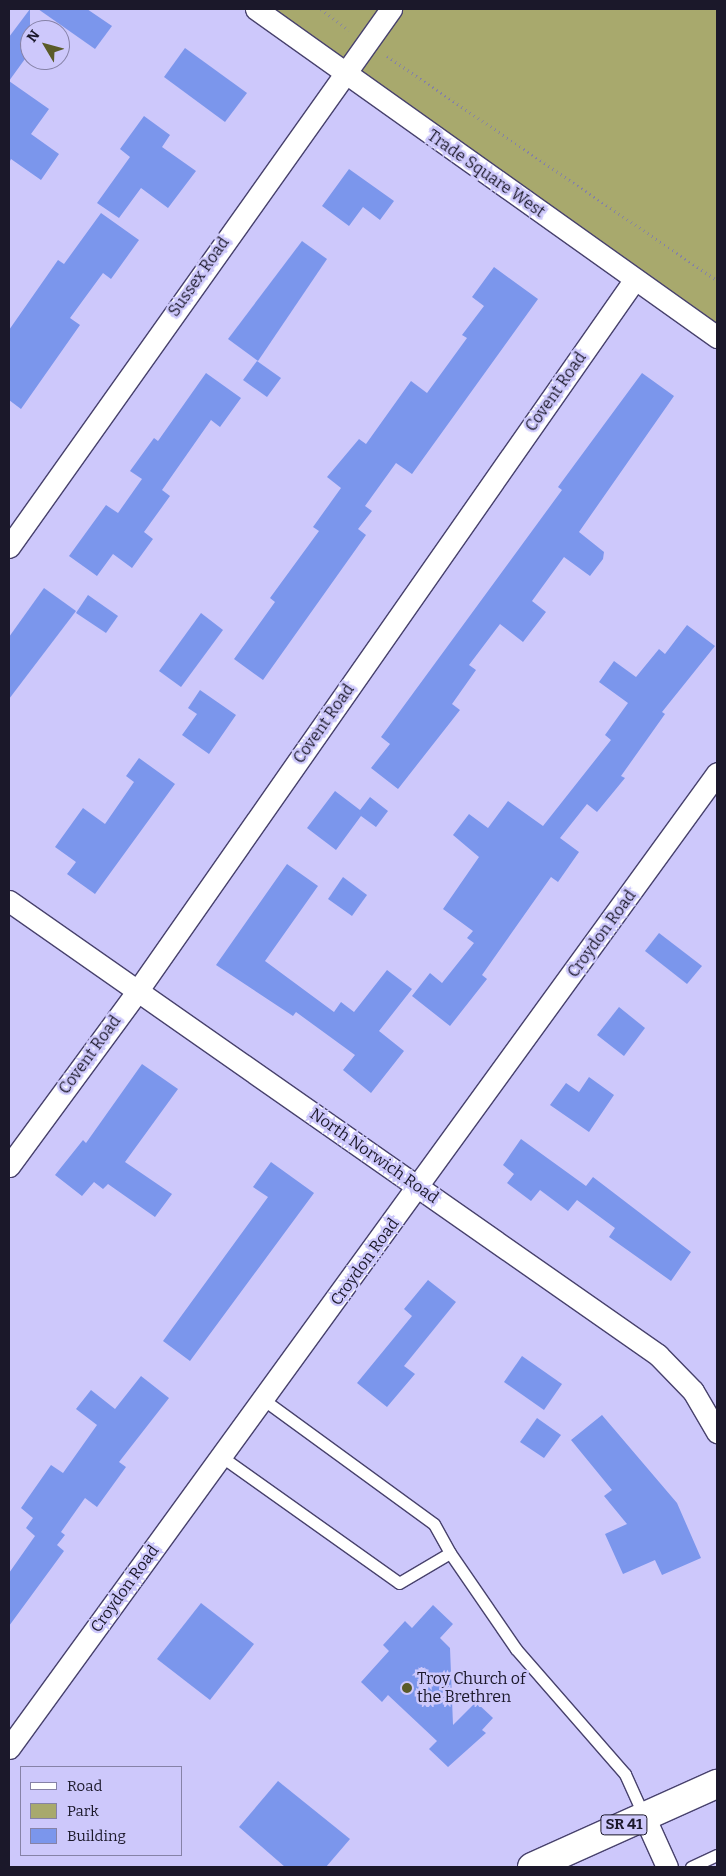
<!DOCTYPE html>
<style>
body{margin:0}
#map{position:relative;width:726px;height:1876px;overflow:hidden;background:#cdc8fb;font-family:Bitter,serif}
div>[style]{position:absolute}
.green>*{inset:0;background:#a8a96d}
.building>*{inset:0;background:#7b96ec}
.path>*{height:3px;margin-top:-1.5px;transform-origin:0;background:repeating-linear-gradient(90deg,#8581a7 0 1px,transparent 0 5px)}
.roads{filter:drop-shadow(1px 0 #48426d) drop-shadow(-1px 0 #48426d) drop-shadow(0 1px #48426d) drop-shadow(0 -1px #48426d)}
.service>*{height:11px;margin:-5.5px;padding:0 5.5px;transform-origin:5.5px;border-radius:5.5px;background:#fff}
.minor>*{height:21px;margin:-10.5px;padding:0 10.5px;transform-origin:10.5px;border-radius:10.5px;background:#fff}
.primary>*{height:28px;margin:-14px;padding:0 14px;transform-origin:14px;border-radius:14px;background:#fff}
.dots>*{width:14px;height:14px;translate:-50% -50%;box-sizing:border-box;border:2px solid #cdc8fb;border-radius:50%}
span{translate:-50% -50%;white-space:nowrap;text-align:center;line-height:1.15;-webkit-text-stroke:5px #cdc8fb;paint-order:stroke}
.shield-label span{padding:1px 4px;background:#cdc8fb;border:1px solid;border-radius:4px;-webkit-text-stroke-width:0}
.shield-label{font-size:15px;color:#1b182a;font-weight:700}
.street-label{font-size:16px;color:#1b182a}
.poi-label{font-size:16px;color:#1b182a}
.left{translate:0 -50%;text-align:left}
.frame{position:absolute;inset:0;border:10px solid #1b182a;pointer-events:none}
.legend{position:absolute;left:20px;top:1766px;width:162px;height:90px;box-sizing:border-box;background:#cdc8fb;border:1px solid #8682a7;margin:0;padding:6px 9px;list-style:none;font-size:15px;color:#1b182a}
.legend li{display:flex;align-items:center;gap:10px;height:25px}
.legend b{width:25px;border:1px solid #8682a7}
.north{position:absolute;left:20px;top:20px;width:50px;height:50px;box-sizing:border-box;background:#cdc8fb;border:1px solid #8682a7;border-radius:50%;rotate:307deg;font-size:14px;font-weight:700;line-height:20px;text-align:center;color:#1b182a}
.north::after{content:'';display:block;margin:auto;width:18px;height:22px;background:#5a5b28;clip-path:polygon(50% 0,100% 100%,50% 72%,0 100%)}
</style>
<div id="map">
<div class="green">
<i style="clip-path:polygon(256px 9px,717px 9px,717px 337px)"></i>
</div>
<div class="building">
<i style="clip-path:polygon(30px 9px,30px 52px,9px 81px,49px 109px,31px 134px,59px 154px,41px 180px,11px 159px,9px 163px,9px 37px)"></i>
<i style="clip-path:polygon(38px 9px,87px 9px,112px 26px,95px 49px)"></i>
<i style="clip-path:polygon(185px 48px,247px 93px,225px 122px,164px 77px)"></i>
<i style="clip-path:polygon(144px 116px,170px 135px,162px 147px,196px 171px,168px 208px,141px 188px,119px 218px,97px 203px,130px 157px,120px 149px)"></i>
<i style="clip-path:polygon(349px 169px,394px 201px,380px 220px,363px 207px,349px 226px,322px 206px)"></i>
<i style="clip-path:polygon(101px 213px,139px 240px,111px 279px,103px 273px,70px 318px,80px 325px,21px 409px,9px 400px,9px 330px,58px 260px,64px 264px)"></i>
<i style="clip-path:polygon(302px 241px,327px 259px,258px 361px,228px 339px)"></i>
<i style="clip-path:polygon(494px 267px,538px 299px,412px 474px,396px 463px,365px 506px,372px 511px,358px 529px,366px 535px,263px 680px,234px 659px,275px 602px,270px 598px,319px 531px,313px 527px,341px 488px,327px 477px,359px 439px,366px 444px,411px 381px,427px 393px,467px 338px,462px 335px,484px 306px,472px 297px)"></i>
<i style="clip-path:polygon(257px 361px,281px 378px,267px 397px,243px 380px)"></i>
<i style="clip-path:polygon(206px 373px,241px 398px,220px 427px,211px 420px,162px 490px,170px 496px,144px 532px,153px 539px,132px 568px,113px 554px,97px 576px,69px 556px,106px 505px,118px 513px,142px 479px,130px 471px,154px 438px,158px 441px)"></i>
<i style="clip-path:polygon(642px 373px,674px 396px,579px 532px,604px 552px,603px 559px,590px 576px,564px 557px,532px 601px,546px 612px,523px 642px,500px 624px,469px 665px,476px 670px,452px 704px,460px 710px,398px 789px,371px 768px,390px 744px,381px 737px,562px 490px,558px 487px)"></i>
<i style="clip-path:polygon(44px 588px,76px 611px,9px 699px,9px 637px)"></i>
<i style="clip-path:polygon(88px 595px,118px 616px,106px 633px,76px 613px)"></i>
<i style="clip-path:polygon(201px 613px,223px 630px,181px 687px,159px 671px)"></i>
<i style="clip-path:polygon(687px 625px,715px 646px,662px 712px,665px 714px,621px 776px,625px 778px,597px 812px,587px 804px,560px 838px,579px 852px,558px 882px,551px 877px,482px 975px,487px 979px,450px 1026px,412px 996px,430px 973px,442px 983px,474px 943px,467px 938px,473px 931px,443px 909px,479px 857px,453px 835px,469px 814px,488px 828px,508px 801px,543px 826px,611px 740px,605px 735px,628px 703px,599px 682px,614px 661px,636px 677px,659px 649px,665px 654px)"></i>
<i style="clip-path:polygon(200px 690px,236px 715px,209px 754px,182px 735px,197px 714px,188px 708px)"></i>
<i style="clip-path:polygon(139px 758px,175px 784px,95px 894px,67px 874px,76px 862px,55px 847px,83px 808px,105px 824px,134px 782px,126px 776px)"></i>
<i style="clip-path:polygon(335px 791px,360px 810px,370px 797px,388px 811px,376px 827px,361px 816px,336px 850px,307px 828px)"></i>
<i style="clip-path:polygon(287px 864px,318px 886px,265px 961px,334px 1012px,341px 1002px,354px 1012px,387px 970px,412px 989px,379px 1031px,404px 1051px,371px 1093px,343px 1070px,355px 1055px,296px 1012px,293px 1016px,216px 965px)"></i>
<i style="clip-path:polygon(343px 877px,367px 895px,352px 916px,328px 899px)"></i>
<i style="clip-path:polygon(659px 933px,702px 966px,687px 984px,645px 951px)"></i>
<i style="clip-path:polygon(619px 1007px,645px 1028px,624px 1056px,597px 1035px)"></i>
<i style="clip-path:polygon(142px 1064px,178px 1089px,125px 1162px,172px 1194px,155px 1217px,108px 1184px,103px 1189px,94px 1182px,82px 1196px,55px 1175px,83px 1140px,86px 1143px)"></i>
<i style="clip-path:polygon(589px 1077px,614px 1095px,589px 1132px,550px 1105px,566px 1083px,579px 1092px)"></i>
<i style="clip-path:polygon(521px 1139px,586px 1186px,593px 1177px,691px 1252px,671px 1281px,609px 1237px,615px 1228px,577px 1200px,568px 1211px,540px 1190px,531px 1201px,507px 1183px,514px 1174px,503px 1165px)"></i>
<i style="clip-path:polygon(271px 1162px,314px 1193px,190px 1361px,163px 1341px,268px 1197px,253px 1187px)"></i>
<i style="clip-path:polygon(428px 1280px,456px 1302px,404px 1366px,415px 1374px,387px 1407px,357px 1383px,412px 1316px,404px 1309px)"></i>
<i style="clip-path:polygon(522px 1356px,562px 1384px,544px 1410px,504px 1382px)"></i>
<i style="clip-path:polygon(141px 1376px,169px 1398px,119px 1462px,126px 1467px,97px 1507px,85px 1498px,61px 1532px,65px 1535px,57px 1545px,64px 1551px,9px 1626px,9px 1573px,35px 1536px,26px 1528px,33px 1518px,21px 1508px,51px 1465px,63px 1473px,97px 1425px,76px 1409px,91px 1390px,115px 1409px)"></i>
<i style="clip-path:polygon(602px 1415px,677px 1503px,701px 1558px,662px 1575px,655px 1560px,623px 1574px,605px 1534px,627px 1524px,604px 1496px,612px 1490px,571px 1440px)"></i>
<i style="clip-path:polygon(537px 1418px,561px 1435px,544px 1458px,520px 1442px)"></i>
<i style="clip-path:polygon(201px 1603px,254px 1644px,210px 1700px,157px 1659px)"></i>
<i style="clip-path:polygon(433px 1605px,453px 1624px,440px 1638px,450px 1648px,453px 1725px,476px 1702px,493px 1718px,482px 1730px,486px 1733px,448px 1767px,429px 1749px,437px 1741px,388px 1695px,382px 1702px,361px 1682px,389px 1651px,383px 1645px,405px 1621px,412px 1628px)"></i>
<i style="clip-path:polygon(278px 1781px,350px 1839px,326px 1867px,285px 1867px,239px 1827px)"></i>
</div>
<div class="path">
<i style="left:321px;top:9px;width:35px;rotate:37deg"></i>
<i style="left:387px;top:56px;width:399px;rotate:34.2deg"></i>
</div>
<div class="roads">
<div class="service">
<i style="left:264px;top:1400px;width:210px;rotate:36.1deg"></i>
<i style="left:434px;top:1524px;width:33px;rotate:61deg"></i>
<i style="left:222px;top:1457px;width:217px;rotate:35.4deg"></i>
<i style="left:399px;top:1583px;width:59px;rotate:-30.5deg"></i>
<i style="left:450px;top:1553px;width:116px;rotate:55.5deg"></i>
<i style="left:516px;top:1649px;width:166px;rotate:48.9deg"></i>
<i style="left:625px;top:1774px;width:46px;rotate:65.7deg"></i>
<i style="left:691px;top:1867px;width:29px;rotate:-25deg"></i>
</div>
<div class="minor">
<i style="left:256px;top:9px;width:566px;rotate:35.43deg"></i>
<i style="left:9px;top:547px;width:660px;rotate:-54.62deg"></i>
<i style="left:9px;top:901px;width:792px;rotate:34.97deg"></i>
<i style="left:658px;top:1355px;width:50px;rotate:45.8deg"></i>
<i style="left:693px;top:1391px;width:48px;rotate:59.7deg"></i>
<i style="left:9px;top:1166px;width:215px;rotate:-53.7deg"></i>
<i style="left:136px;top:993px;width:871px;rotate:-55.05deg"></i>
<i style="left:9px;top:1748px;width:1205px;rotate:-54.01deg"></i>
<i style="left:644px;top:1816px;width:56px;rotate:65.7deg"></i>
</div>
<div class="primary">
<i style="left:532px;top:1867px;width:203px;rotate:-24.2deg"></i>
</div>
</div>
<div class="dots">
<i style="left:407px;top:1688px;background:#5a5b28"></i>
</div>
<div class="shield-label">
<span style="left:624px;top:1825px">SR 41</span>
</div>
<div class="street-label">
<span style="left:486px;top:174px;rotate:35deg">Trade Square West</span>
<span style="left:199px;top:277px;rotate:-55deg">Sussex Road</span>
<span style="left:556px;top:392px;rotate:-55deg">Covent Road</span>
<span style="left:324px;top:724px;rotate:-55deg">Covent Road</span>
<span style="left:602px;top:934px;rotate:-54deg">Croydon Road</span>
<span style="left:90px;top:1055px;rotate:-54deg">Covent Road</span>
<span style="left:374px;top:1156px;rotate:35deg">North Norwich Road</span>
<span style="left:365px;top:1262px;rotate:-54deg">Croydon Road</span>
<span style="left:125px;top:1589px;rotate:-54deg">Croydon Road</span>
</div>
<div class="poi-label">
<span class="left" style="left:417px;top:1688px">Troy Church of<br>the Brethren</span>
</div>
<div class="frame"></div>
<ul class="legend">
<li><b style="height:6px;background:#fff"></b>Road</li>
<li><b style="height:14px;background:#a8a96d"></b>Park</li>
<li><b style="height:14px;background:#7b96ec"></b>Building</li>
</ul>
<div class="north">N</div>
</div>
